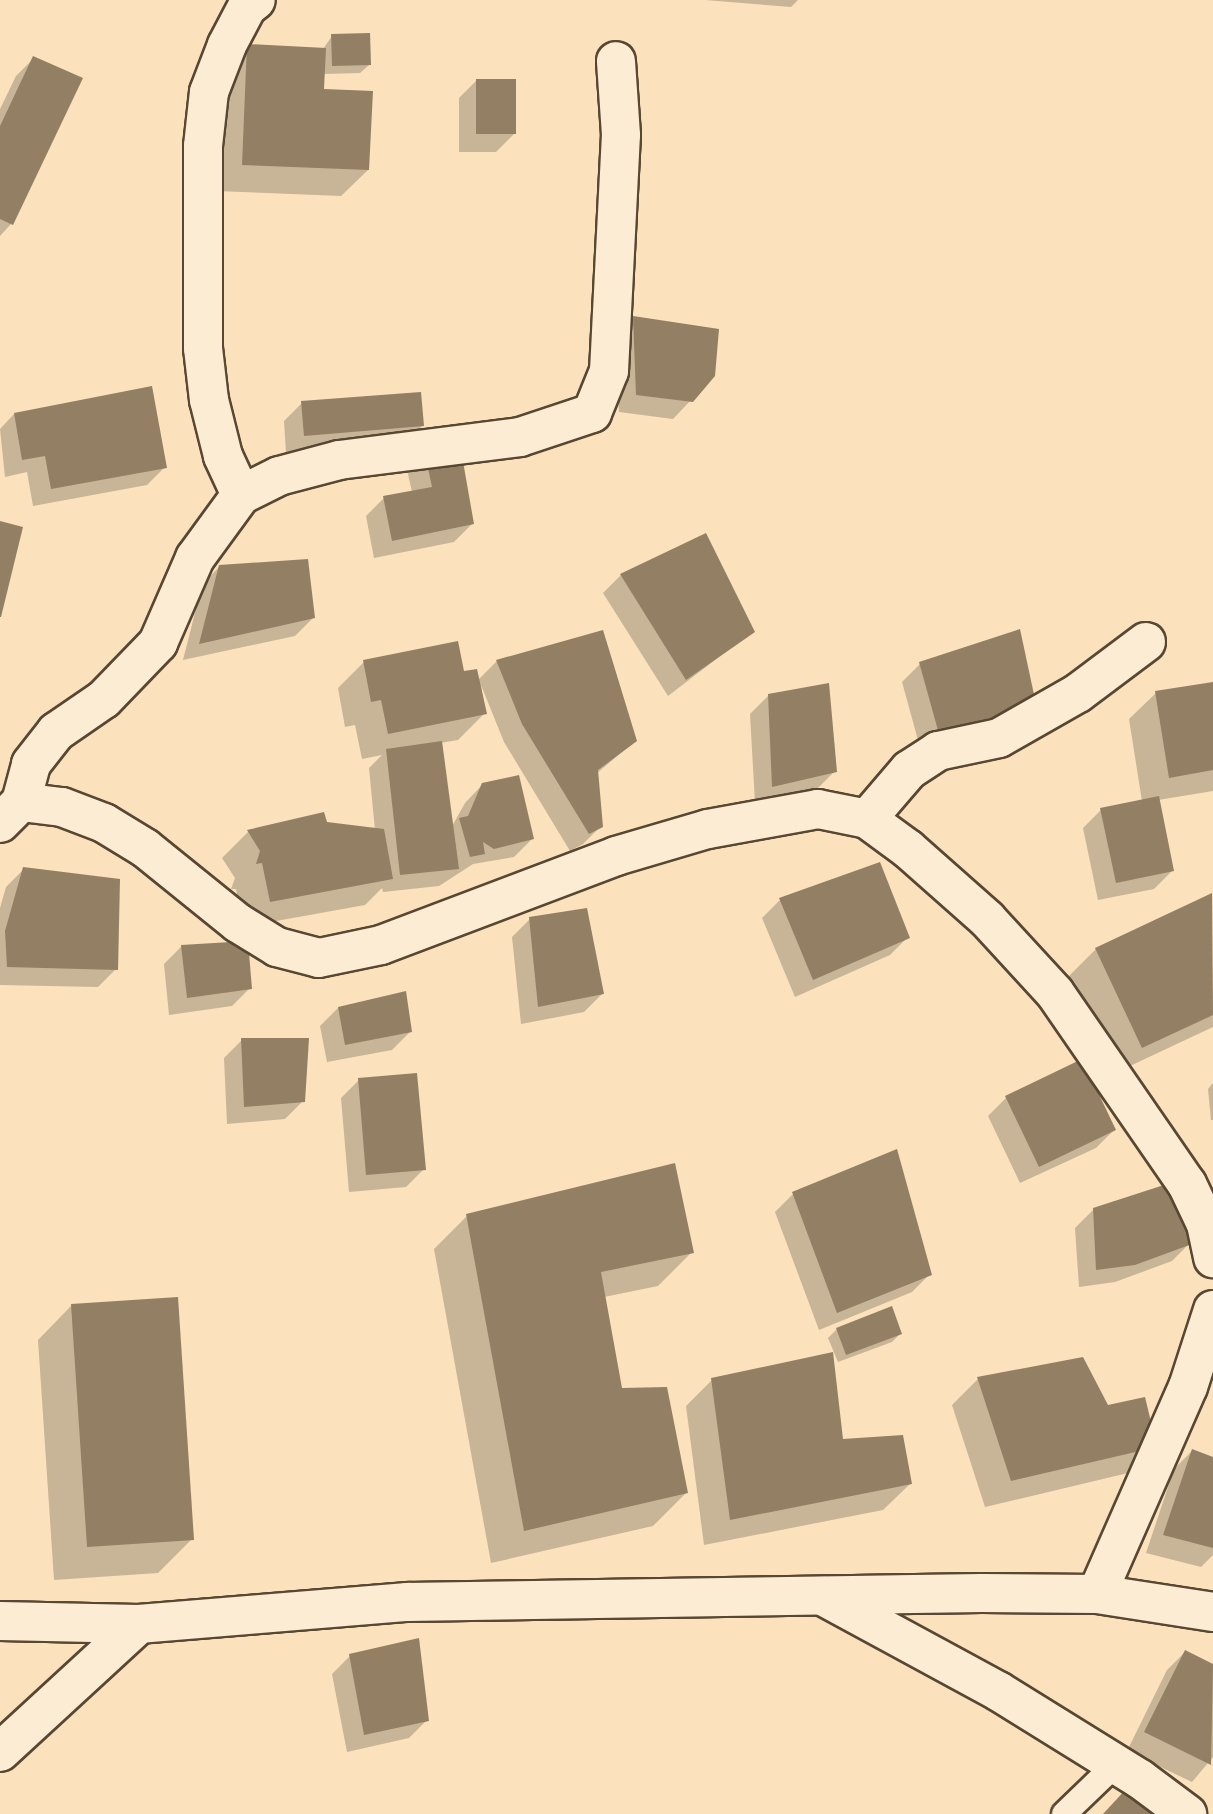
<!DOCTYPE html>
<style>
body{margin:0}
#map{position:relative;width:1213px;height:1814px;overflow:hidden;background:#fbe1bc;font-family:"IM FELL DW Pica",serif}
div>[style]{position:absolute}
.shadow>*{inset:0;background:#0003}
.building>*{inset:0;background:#937f64}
.roads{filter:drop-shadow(2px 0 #584733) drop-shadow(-2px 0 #584733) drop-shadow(0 2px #584733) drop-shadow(0 -2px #584733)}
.service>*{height:24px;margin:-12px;padding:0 12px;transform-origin:12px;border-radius:12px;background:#fcecd3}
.minor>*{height:38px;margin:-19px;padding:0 19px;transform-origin:19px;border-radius:19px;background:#fcecd3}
.tertiary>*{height:38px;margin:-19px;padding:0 19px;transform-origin:19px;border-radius:19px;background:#fcecd3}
span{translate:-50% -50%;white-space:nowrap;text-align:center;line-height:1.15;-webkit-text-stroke:7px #fcecd3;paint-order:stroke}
</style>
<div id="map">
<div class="shadow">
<i style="clip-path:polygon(705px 0,798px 0,791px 7px)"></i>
<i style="clip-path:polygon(332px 36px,369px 65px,360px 73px,323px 74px,322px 91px,368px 170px,341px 196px,216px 191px,221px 73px,248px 46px,323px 49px)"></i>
<i style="clip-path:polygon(34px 58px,11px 224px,0 236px,0 109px,16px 76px)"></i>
<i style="clip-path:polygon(477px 80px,514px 134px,496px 152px,459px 152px,459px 98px)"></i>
<i style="clip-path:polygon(634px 318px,691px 400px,673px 419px,619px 412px,616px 336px)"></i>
<i style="clip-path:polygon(302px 403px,422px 426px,404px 444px,286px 453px,284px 421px)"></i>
<i style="clip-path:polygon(14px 414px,165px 467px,147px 485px,33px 506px,27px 472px,5px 477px,0 429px)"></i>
<i style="clip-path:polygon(426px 456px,472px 524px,454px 542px,374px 558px,366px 516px,384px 498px,412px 492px,408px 474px)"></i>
<i style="clip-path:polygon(220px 566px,313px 618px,295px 636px,183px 660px,202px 585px)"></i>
<i style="clip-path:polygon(621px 575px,753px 631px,668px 696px,603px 593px)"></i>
<i style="clip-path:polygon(602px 632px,635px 741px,596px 774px,601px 826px,583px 844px,570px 851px,504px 742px,481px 685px,485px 713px,458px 740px,440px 743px,451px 828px,465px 803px,483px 784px,532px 839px,514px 857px,473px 864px,439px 886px,383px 892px,382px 888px,365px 905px,243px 927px,236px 889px,231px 889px,235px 878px,222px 858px,248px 832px,323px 814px,326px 824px,375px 830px,369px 768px,382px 755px,362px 759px,355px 725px,345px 727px,338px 688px,364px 662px,463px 673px,478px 680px,496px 662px)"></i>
<i style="clip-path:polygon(920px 664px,1034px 704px,921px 751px,902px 682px)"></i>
<i style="clip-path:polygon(1213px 684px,1213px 791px,1158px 800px,1172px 871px,1154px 889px,1098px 900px,1083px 828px,1101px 810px,1142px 801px,1129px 719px,1156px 693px)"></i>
<i style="clip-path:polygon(768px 696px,835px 771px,817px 789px,755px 803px,750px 714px)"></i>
<i style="clip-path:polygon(24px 869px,116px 969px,98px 987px,0 985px,0 908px,6px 887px)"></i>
<i style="clip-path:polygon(1211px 895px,1213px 1027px,1115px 1073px,1069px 976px,1096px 949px)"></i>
<i style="clip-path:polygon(780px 900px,908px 937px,890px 955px,795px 997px,762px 918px)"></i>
<i style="clip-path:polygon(530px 919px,602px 994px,584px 1012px,521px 1024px,512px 937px)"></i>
<i style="clip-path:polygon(182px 946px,250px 988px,232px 1006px,169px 1015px,164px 964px)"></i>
<i style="clip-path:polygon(338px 1008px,410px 1032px,392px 1050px,327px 1062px,320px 1026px)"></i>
<i style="clip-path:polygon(242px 1040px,303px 1101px,285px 1119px,227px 1124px,224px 1058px)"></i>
<i style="clip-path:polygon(1081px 1061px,1114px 1130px,1096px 1148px,1020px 1183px,988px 1116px,1006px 1098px)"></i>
<i style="clip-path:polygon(359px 1080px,424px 1169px,406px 1187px,349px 1192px,341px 1098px)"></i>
<i style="clip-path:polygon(1213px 1083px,1213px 1120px,1211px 1120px,1208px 1089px)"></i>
<i style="clip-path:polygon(793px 1194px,930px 1274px,912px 1292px,819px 1330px,775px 1212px)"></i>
<i style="clip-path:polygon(1094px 1209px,1190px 1243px,1172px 1261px,1115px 1282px,1079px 1287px,1075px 1228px)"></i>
<i style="clip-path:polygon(467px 1216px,692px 1252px,658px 1286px,604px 1297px,621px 1390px,686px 1493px,653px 1526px,491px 1563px,434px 1249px)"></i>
<i style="clip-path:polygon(71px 1306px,192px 1539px,158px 1573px,54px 1580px,38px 1340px)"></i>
<i style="clip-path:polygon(837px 1329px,900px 1334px,892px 1342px,838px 1362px,828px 1338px)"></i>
<i style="clip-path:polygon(978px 1379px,1107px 1407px,1155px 1447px,1128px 1473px,985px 1507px,952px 1405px)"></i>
<i style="clip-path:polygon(712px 1380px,842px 1440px,910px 1484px,883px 1510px,704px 1545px,686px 1406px)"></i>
<i style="clip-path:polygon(1192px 1451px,1213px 1458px,1213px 1555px,1201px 1567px,1146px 1553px,1174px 1469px)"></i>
<i style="clip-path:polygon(1185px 1652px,1213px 1666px,1213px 1757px,1192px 1782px,1127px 1751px,1167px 1670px)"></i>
<i style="clip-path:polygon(350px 1656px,427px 1720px,409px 1738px,347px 1752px,332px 1674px)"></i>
</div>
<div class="building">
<i style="clip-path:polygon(370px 33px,371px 65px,332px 66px,331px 34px)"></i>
<i style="clip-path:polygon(247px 44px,326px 48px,324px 89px,373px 91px,369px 170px,242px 165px)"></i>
<i style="clip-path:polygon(33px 56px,83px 78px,13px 225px,0 219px,0 126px)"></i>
<i style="clip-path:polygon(476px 79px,516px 79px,516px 134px,476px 134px)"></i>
<i style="clip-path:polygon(633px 316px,719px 329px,715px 376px,693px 402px,636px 395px)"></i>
<i style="clip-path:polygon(152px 386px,167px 468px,51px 489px,45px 456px,22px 460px,14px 413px)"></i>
<i style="clip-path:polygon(421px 392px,424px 426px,304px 436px,301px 401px)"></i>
<i style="clip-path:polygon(461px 450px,474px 524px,392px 541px,383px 496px,432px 487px,425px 454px)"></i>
<i style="clip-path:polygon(0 521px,23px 527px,1px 617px,0 617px)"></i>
<i style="clip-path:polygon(706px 533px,755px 632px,686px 680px,620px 574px)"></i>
<i style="clip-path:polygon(308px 559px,315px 618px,199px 644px,219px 565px)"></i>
<i style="clip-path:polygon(1020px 629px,1036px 704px,939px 734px,919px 662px)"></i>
<i style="clip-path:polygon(603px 630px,637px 741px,598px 770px,603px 827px,589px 834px,522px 724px,496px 660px)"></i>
<i style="clip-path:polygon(458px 641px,464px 671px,477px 669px,487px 714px,388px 734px,381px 700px,371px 702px,363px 660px)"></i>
<i style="clip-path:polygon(1213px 682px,1213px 770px,1169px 778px,1155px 691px)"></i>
<i style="clip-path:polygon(829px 683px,837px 772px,772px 787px,768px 694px)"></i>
<i style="clip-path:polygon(442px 741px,459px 869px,400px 875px,386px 749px)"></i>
<i style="clip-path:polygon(519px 775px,534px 839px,494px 849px,483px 842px,485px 854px,470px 857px,459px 818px,468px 816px,482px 783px)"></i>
<i style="clip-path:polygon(1159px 796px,1174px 871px,1116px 883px,1100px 808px)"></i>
<i style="clip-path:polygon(324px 812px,327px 822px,384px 829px,393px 879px,270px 902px,262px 863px,256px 864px,260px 851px,247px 830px)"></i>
<i style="clip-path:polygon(880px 862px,910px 938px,813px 980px,779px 898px)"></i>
<i style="clip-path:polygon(23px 867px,120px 879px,118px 970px,7px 967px,5px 931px)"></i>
<i style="clip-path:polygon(1212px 893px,1213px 1015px,1142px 1048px,1095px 948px)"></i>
<i style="clip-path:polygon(587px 908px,604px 994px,538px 1007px,529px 917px)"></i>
<i style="clip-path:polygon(248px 941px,252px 989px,187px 998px,181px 945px)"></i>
<i style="clip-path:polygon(406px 991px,412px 1032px,345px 1045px,338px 1007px)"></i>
<i style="clip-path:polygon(241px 1038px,309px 1038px,305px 1102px,244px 1107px)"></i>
<i style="clip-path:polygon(1082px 1059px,1116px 1130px,1039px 1167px,1005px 1096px)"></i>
<i style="clip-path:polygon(417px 1073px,426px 1170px,366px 1175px,358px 1078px)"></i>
<i style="clip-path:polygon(897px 1149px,932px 1275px,837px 1313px,792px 1192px)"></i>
<i style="clip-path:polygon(675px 1163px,694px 1253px,601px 1272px,622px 1388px,667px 1387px,688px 1493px,524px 1531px,466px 1214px)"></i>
<i style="clip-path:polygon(1167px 1184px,1192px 1244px,1135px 1265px,1096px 1270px,1093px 1208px)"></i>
<i style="clip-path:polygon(178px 1297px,194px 1540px,87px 1547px,71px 1304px)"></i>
<i style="clip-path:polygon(892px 1306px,902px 1334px,846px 1355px,836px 1328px)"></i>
<i style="clip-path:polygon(833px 1352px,843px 1439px,903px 1435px,912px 1484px,730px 1520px,711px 1378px)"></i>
<i style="clip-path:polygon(1083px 1357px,1108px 1405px,1145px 1397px,1157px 1447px,1011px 1481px,977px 1377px)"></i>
<i style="clip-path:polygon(1192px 1449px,1213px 1457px,1213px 1548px,1163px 1535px)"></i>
<i style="clip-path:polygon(419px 1638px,429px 1721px,364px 1735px,349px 1654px)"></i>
<i style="clip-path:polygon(1185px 1650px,1213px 1664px,1211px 1765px,1144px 1732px)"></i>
<i style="clip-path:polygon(1127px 1788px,1155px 1814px,1103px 1814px)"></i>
</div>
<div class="roads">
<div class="service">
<i style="left:1064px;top:1814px;width:72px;rotate:-43.9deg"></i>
</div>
<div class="minor">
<i style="left:241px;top:495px;width:43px;rotate:-114.8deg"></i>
<i style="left:223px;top:456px;width:58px;rotate:-104deg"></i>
<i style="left:209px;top:400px;width:52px;rotate:-96.6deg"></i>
<i style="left:203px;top:348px;width:202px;rotate:-90deg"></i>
<i style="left:203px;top:146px;width:54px;rotate:-83.7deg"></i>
<i style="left:209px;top:92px;width:50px;rotate:-69deg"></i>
<i style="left:227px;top:45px;width:43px;rotate:-62.2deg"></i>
<i style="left:247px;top:7px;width:11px;rotate:-38deg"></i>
<i style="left:21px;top:802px;width:39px;rotate:-75deg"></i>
<i style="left:31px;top:764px;width:41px;rotate:-52deg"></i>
<i style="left:56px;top:732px;width:58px;rotate:-34.5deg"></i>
<i style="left:104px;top:699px;width:78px;rotate:-46deg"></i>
<i style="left:158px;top:643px;width:93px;rotate:-66.5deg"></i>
<i style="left:195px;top:558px;width:78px;rotate:-53.9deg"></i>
<i style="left:241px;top:495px;width:42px;rotate:-26.6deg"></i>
<i style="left:279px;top:476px;width:62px;rotate:-14.9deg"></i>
<i style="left:339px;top:460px;width:182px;rotate:-7.2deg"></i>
<i style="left:520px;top:437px;width:76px;rotate:-18.4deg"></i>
<i style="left:592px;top:413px;width:45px;rotate:-68deg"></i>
<i style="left:609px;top:371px;width:236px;rotate:-87.1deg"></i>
<i style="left:621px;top:135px;width:74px;rotate:-93.9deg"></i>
<i style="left:867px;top:819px;width:65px;rotate:-49.4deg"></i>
<i style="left:909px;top:770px;width:35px;rotate:-33deg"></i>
<i style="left:938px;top:751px;width:62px;rotate:-12deg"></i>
<i style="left:999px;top:738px;width:91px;rotate:-29.7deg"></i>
<i style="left:1078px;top:693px;width:85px;rotate:-36.9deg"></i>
<i style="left:0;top:823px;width:30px;rotate:-45deg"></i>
<i style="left:21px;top:802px;width:41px;rotate:7deg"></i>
<i style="left:62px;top:807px;width:45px;rotate:20.9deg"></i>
<i style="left:104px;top:823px;width:48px;rotate:31.4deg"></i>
<i style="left:145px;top:848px;width:119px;rotate:38.9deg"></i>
<i style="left:238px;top:923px;width:46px;rotate:31.6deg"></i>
<i style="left:277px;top:947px;width:43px;rotate:14.7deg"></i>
<i style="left:319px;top:958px;width:63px;rotate:-11.8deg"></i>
<i style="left:381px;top:945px;width:251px;rotate:-20.7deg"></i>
<i style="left:616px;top:856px;width:96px;rotate:-16.4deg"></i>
<i style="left:708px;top:829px;width:112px;rotate:-10.3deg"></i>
<i style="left:818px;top:809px;width:50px;rotate:11.5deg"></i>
<i style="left:867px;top:819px;width:51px;rotate:36.2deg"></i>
<i style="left:908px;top:849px;width:106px;rotate:41.5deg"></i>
<i style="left:987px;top:919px;width:100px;rotate:47.4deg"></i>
<i style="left:1055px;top:993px;width:232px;rotate:55.4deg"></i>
<i style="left:1187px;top:1184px;width:44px;rotate:64.6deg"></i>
<i style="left:1206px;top:1224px;width:35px;rotate:78deg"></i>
<i style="left:1097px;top:1594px;width:226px;rotate:-66.3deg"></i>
<i style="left:1188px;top:1387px;width:81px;rotate:-72deg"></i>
<i style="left:823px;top:1596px;width:199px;rotate:28.5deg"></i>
<i style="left:998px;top:1691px;width:167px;rotate:31.8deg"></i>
<i style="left:1140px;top:1779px;width:59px;rotate:36.7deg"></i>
<i style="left:0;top:1752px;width:189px;rotate:-42.6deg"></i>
</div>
<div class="tertiary">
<i style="left:0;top:1621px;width:139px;rotate:1.2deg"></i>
<i style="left:139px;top:1624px;width:269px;rotate:-4.7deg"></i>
<i style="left:407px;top:1602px;width:575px;rotate:-0.9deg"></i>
<i style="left:982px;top:1593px;width:115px;rotate:0.5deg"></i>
<i style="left:1097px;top:1594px;width:117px;rotate:8.8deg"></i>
</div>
</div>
</div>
